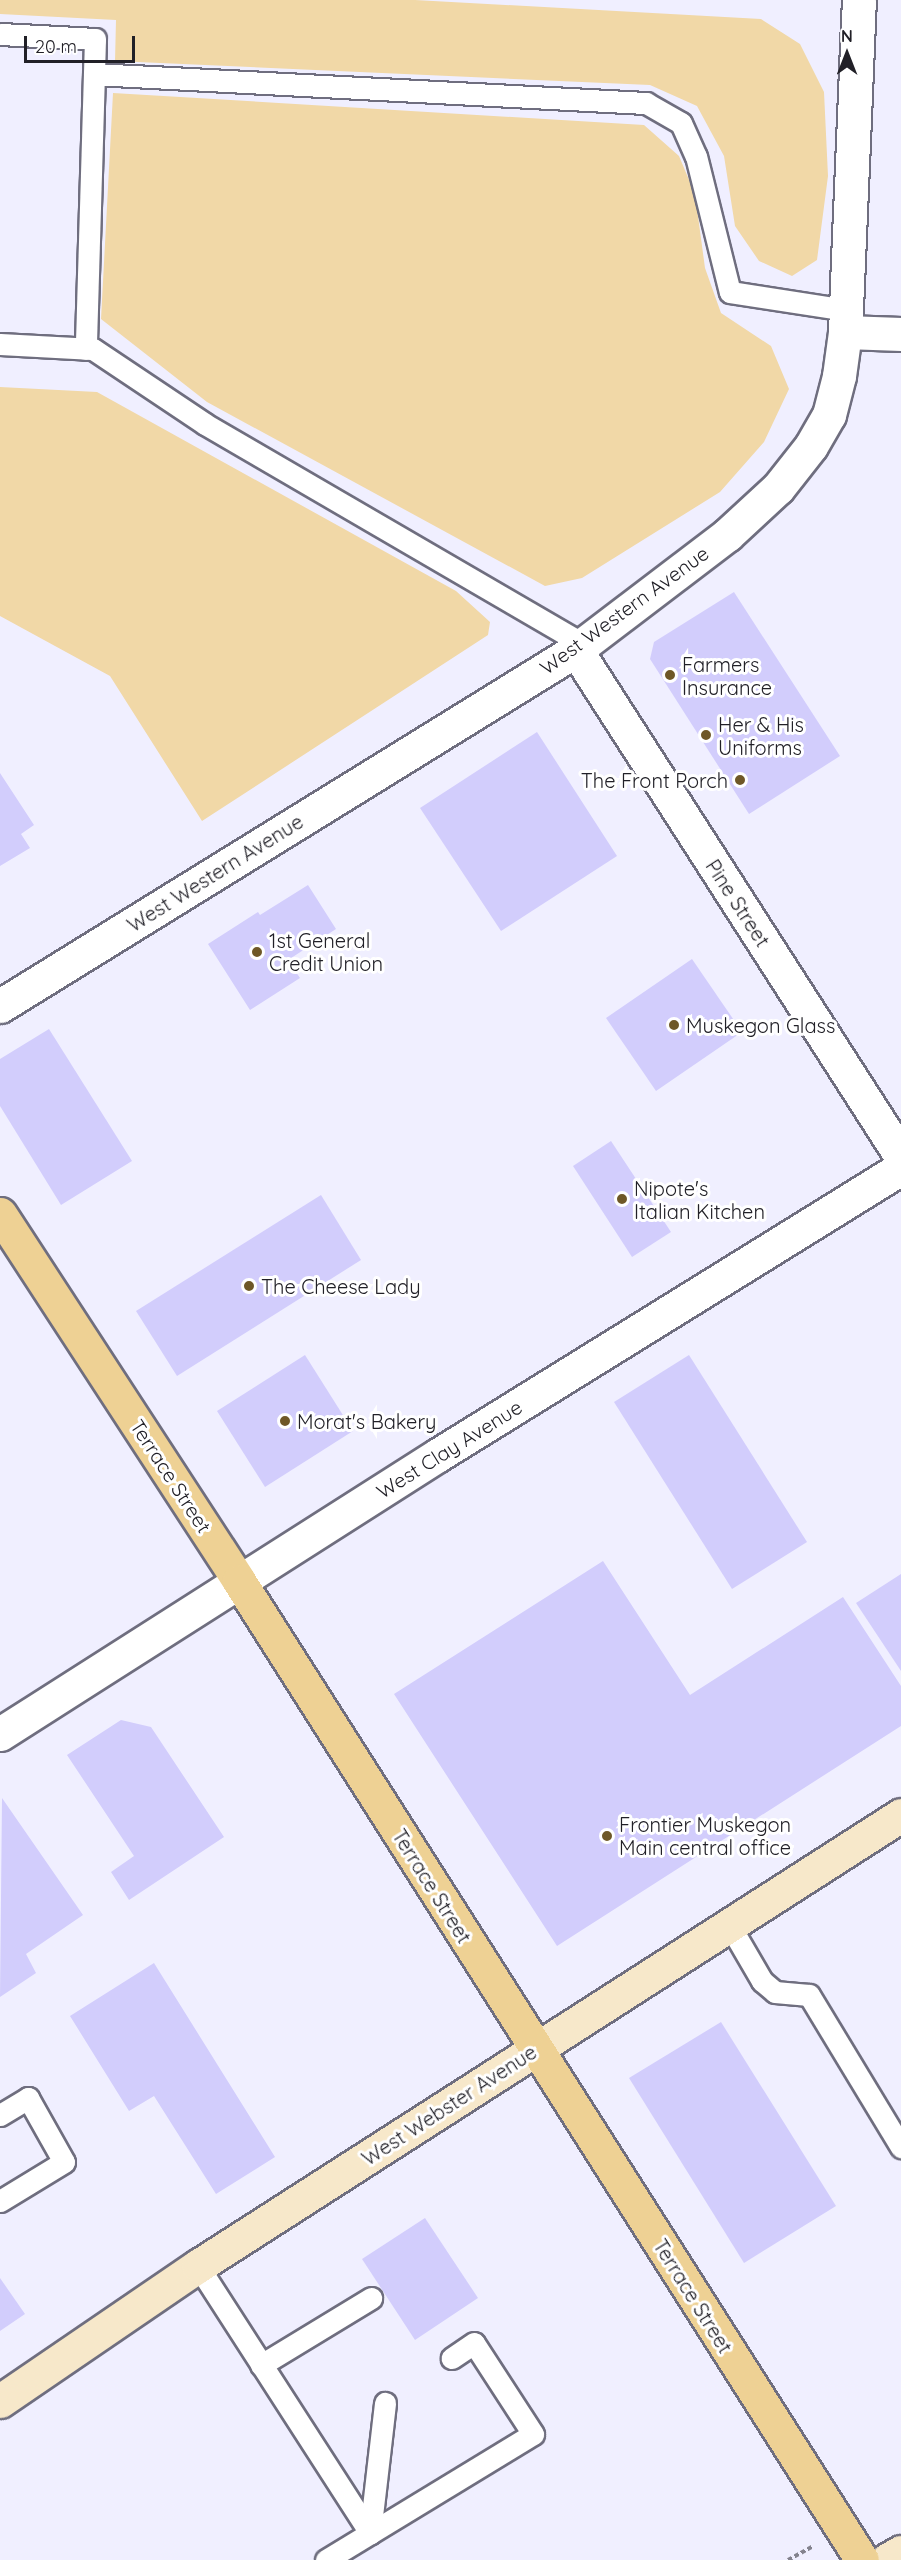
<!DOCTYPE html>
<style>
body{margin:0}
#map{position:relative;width:901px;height:2560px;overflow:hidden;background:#f0efff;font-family:Quicksand,sans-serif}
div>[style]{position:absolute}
.green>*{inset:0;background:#f1d8a7}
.building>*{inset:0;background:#d2cdfc}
.path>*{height:4px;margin-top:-2px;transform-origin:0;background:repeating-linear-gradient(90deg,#84838e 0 4.5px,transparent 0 7.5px)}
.roads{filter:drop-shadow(2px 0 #6f6e7f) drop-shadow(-2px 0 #6f6e7f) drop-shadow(0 2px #6f6e7f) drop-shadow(0 -2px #6f6e7f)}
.service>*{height:21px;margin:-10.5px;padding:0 10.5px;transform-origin:10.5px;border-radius:10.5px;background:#fff}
.minor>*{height:33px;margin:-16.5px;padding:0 16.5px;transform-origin:16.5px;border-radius:16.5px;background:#fff}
.secondary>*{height:33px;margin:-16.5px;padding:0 16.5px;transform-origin:16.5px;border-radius:16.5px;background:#f7e8ca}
.primary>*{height:33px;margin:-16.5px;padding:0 16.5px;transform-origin:16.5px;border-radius:16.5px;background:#eed194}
.dots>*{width:16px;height:16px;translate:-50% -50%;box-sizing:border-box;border:3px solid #fff;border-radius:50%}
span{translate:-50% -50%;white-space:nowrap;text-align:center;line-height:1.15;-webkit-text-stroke:6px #fff;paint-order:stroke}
.street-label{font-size:20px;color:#212027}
.poi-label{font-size:20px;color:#212027}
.left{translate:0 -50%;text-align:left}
.right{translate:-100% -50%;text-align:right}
.north{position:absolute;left:817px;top:24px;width:60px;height:60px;-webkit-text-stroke:4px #fff;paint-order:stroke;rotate:0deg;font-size:16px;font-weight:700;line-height:24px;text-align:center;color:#212027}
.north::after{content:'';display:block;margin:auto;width:21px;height:27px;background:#212027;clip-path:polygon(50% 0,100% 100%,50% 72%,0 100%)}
.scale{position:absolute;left:24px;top:36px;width:111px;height:27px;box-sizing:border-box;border:3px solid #212027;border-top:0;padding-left:8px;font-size:18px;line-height:21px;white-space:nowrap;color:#212027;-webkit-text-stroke:4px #fff;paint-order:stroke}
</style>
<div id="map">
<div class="green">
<i style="clip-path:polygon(0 0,415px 0,761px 19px,800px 44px,824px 92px,828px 176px,817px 260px,792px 276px,759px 261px,735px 226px,724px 156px,697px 106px,650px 85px,115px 61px,116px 20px,0 14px)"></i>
<i style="clip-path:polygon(113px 93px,644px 125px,679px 156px,695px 194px,705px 268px,721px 313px,771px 346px,789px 389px,764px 442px,720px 492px,582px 578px,545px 586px,207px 402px,101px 319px)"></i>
<i style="clip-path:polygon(0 387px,97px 392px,456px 591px,490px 622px,488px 635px,202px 821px,110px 676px,0 616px)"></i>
</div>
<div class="building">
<i style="clip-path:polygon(734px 592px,840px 756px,749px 814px,650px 659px,654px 642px)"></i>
<i style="clip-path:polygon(537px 732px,617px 856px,501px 931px,420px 808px)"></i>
<i style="clip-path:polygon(0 773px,34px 825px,21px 834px,30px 848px,0 866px)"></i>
<i style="clip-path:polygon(308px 885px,336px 929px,288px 960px,300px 978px,250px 1010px,208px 944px,258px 912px,260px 915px)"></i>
<i style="clip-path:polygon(692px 959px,742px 1032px,656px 1091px,606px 1018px)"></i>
<i style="clip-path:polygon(49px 1029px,132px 1161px,61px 1205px,0 1106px,0 1059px)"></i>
<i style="clip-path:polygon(611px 1141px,671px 1232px,632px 1257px,573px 1166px)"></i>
<i style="clip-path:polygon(321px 1195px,361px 1260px,177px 1376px,136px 1311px)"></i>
<i style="clip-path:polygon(305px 1355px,353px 1431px,265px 1487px,217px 1411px)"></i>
<i style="clip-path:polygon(689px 1355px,807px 1542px,732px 1589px,614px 1402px)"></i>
<i style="clip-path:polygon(603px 1561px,690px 1695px,843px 1597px,901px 1686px,901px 1726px,557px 1946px,394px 1694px)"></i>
<i style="clip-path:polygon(901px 1574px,901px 1671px,856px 1603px)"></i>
<i style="clip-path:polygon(121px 1720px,151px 1727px,224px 1837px,129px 1900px,111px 1872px,134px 1856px,67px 1755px)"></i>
<i style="clip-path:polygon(2px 1798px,83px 1915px,26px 1954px,36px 1973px,0 1997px)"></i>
<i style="clip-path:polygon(154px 1963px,275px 2157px,216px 2194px,154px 2096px,129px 2111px,70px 2016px)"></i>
<i style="clip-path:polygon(721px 2022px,836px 2206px,744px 2263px,629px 2078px)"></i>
<i style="clip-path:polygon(425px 2218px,478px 2298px,415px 2340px,362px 2259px)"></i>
<i style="clip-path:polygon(0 2278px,25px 2314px,0 2331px)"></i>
</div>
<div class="path">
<i style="left:788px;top:2560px;width:29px;rotate:-29deg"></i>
</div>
<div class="roads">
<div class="service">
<i style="left:0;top:34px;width:95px;rotate:3deg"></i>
<i style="left:95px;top:39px;width:310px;rotate:91.7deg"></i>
<i style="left:94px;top:74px;width:553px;rotate:3.01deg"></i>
<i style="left:646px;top:103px;width:40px;rotate:29.7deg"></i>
<i style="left:681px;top:123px;width:36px;rotate:66deg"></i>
<i style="left:696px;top:156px;width:140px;rotate:76deg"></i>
<i style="left:730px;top:292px;width:117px;rotate:8.8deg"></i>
<i style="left:0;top:344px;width:93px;rotate:3.1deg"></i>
<i style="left:93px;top:349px;width:135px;rotate:33.8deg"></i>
<i style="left:205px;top:424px;width:437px;rotate:30.2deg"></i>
<i style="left:730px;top:1926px;width:64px;rotate:59.8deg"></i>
<i style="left:762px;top:1981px;width:17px;rotate:40deg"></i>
<i style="left:775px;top:1992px;width:34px;rotate:5deg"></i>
<i style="left:809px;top:1995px;width:178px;rotate:58.8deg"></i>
<i style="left:0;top:2115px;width:33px;rotate:-31deg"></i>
<i style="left:28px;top:2098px;width:73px;rotate:60.6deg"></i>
<i style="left:64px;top:2162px;width:75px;rotate:148.6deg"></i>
<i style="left:198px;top:2266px;width:318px;rotate:57.2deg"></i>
<i style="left:261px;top:2365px;width:129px;rotate:-31.3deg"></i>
<i style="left:370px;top:2533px;width:131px;rotate:-83.4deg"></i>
<i style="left:326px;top:2560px;width:242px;rotate:-31.3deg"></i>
<i style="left:533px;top:2434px;width:108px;rotate:-123deg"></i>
<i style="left:474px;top:2343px;width:27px;rotate:146deg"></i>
</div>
<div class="minor">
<i style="left:845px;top:332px;width:56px;rotate:2deg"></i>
<i style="left:576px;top:650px;width:601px;rotate:57.29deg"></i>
<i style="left:0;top:1006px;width:677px;rotate:-31.72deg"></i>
<i style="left:576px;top:650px;width:190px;rotate:-37.3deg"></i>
<i style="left:727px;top:535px;width:69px;rotate:-42.7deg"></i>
<i style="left:778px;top:488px;width:53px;rotate:-51.8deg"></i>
<i style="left:811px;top:446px;width:36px;rotate:-60deg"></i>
<i style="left:829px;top:415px;width:40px;rotate:-75.6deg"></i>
<i style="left:839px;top:376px;width:44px;rotate:-82.2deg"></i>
<i style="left:845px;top:332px;width:332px;rotate:-87.6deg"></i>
<i style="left:0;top:1734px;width:519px;rotate:-32.5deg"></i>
<i style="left:438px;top:1455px;width:545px;rotate:-31.79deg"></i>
</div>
<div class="secondary">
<i style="left:0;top:2401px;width:240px;rotate:-34.3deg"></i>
<i style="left:198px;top:2266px;width:835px;rotate:-32.68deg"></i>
<i style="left:887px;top:2560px;width:16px;rotate:-30deg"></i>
</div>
<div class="primary">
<i style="left:0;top:1214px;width:438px;rotate:56.9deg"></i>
<i style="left:239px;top:1581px;width:1160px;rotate:57.53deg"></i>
</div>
</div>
<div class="dots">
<i style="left:670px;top:675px;background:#6e5727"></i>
<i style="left:706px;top:735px;background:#6e5727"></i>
<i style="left:740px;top:780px;background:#6e5727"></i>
<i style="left:257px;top:952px;background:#6e5727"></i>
<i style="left:674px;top:1025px;background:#6e5727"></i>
<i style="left:622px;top:1199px;background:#6e5727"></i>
<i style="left:249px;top:1286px;background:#6e5727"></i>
<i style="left:285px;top:1421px;background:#6e5727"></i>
<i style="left:607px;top:1836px;background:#6e5727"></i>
</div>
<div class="street-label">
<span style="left:624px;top:610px;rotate:-36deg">West Western Avenue</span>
<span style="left:215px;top:873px;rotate:-32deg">West Western Avenue</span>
<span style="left:738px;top:903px;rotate:57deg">Pine Street</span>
<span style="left:449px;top:1449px;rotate:-32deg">West Clay Avenue</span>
<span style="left:171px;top:1476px;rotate:57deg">Terrace Street</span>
<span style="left:432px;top:1886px;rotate:58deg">Terrace Street</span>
<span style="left:449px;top:2105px;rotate:-33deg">West Webster Avenue</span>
<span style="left:693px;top:2296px;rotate:58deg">Terrace Street</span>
</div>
<div class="poi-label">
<span class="left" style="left:682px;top:676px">Farmers<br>Insurance</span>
<span class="left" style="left:718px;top:736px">Her &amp; His<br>Uniforms</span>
<span class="right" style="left:728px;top:780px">The Front Porch</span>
<span class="left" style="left:269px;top:952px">1st General<br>Credit Union</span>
<span class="left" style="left:686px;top:1025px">Muskegon Glass</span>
<span class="left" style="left:634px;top:1200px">Nipote's<br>Italian Kitchen</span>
<span class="left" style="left:261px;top:1286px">The Cheese Lady</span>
<span class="left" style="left:297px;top:1421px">Morat's Bakery</span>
<span class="left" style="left:619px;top:1836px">Frontier Muskegon<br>Main central office</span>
</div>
<div class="north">N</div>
<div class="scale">20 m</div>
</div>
